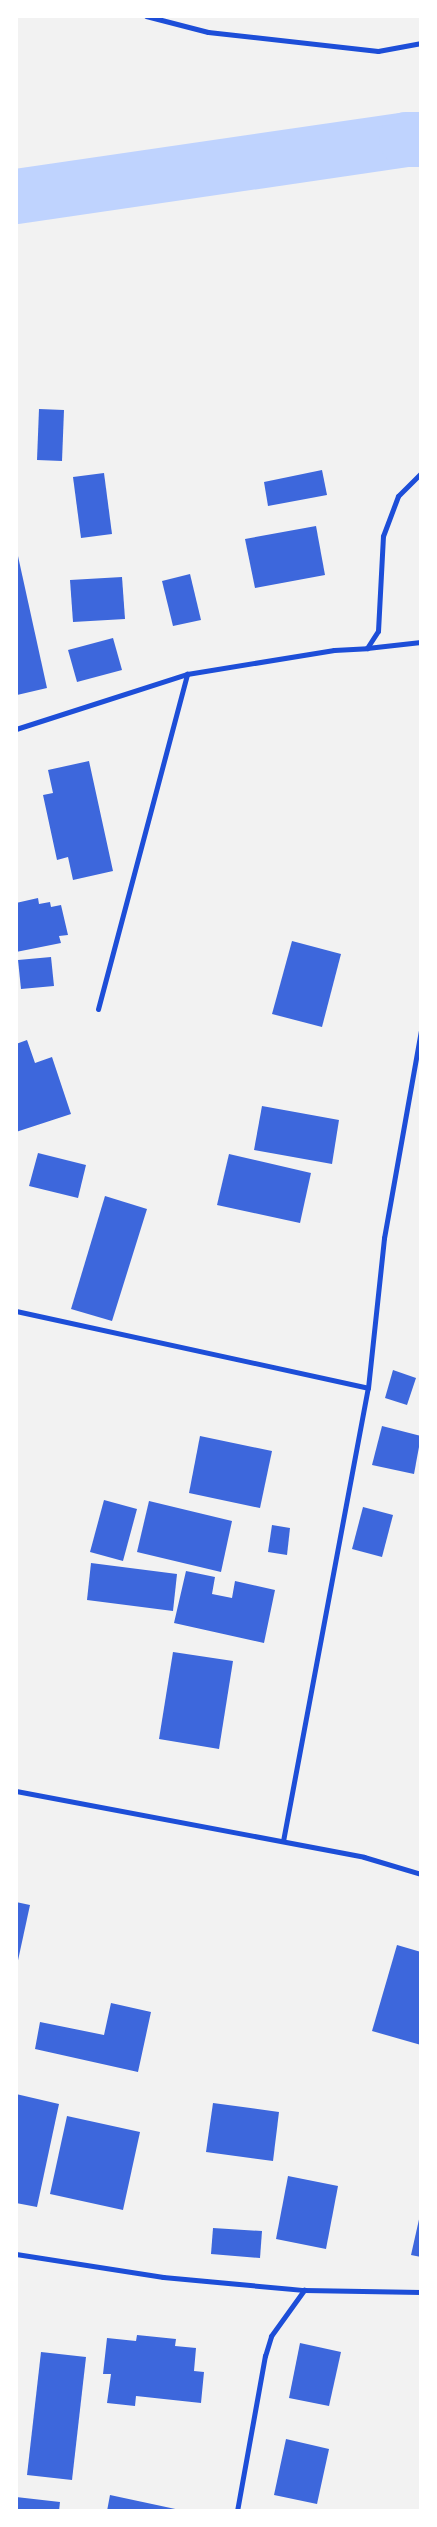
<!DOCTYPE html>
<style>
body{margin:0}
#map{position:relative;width:437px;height:2527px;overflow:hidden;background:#f2f2f2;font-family:Barlow,sans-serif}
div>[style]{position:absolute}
.river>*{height:55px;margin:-27.5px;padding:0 27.5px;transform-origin:27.5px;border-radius:27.5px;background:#bfd3fe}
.building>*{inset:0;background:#3d67dc}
.minor>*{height:5px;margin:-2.5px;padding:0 2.5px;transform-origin:2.5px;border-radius:2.5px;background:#1d4ed8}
span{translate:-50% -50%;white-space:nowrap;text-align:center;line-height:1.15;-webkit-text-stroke:4px #fff;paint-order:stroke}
.frame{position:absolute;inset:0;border:18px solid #fff;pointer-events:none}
</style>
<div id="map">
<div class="river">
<i style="left:16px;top:196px;width:394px;rotate:-8.3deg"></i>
<i style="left:406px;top:139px;width:15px"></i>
</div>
<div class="building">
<i style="clip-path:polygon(39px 409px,64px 410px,62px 461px,37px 460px)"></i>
<i style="clip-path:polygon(322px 470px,327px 495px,268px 506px,264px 482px)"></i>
<i style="clip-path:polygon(104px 473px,112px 534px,81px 538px,73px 477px)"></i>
<i style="clip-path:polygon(316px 526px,325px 575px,255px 588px,245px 539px)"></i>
<i style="clip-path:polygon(16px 547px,47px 688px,17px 695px,16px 690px)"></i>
<i style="clip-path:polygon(190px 574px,201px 620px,173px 626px,162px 581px)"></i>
<i style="clip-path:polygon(122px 577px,125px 619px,73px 622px,70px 580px)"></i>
<i style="clip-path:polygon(113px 638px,122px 670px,77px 682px,68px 650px)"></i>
<i style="clip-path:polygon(89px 761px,113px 871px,73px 880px,68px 857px,57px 860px,43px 795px,53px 793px,48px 770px)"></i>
<i style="clip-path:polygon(38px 898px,39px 904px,50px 902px,51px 907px,61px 905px,68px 935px,59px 936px,61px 943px,16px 952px,16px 903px)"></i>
<i style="clip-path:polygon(292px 941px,341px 954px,322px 1027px,272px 1014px)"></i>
<i style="clip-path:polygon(51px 957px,54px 986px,21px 989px,18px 960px)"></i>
<i style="clip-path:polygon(27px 1040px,35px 1063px,52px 1057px,71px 1114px,16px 1132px,16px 1044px)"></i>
<i style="clip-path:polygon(262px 1106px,339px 1120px,332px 1164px,254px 1150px)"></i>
<i style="clip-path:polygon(38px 1153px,86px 1165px,78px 1198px,29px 1186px)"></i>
<i style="clip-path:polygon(229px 1154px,311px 1173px,300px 1223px,217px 1205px)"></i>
<i style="clip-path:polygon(105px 1196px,147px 1209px,112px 1321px,71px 1309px)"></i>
<i style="clip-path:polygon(393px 1370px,416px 1378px,407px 1405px,385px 1398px)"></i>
<i style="clip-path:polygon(382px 1426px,421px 1436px,414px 1474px,372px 1465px)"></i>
<i style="clip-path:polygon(200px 1436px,272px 1451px,260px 1508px,189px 1493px)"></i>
<i style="clip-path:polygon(104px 1500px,137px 1509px,123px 1561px,90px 1552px)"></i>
<i style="clip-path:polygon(149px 1501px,232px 1521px,221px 1572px,137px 1552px)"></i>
<i style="clip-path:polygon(363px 1507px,393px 1515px,382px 1557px,352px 1549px)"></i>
<i style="clip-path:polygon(272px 1525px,290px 1528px,287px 1555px,268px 1552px)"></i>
<i style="clip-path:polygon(91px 1563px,177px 1574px,173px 1611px,87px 1600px)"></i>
<i style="clip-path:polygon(186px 1571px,215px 1577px,212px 1594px,232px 1598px,235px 1581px,275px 1590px,264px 1643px,174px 1623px)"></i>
<i style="clip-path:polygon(173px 1652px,233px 1661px,219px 1749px,159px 1739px)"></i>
<i style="clip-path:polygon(16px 1902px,30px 1905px,17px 1965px,16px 1965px)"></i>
<i style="clip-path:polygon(397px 1945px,421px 1952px,421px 2045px,372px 2031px)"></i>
<i style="clip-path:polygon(111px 2003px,151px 2012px,138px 2072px,35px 2049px,40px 2022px,104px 2035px)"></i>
<i style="clip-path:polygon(16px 2094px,59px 2104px,37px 2207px,16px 2203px)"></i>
<i style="clip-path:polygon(213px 2103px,279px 2112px,273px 2161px,206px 2152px)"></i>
<i style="clip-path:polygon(67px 2116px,140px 2132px,123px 2210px,50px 2194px)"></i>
<i style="clip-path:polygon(288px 2176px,338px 2186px,326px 2249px,276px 2239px)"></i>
<i style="clip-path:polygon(420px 2215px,421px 2215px,421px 2257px,411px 2255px)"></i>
<i style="clip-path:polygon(213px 2228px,262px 2231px,260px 2258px,211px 2254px)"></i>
<i style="clip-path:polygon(137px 2335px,176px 2339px,175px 2346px,196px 2348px,194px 2371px,204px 2372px,201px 2403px,136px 2396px,135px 2406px,107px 2403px,111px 2374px,103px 2374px,107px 2338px,136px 2341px)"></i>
<i style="clip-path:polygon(300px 2343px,341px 2352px,329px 2406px,289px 2398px)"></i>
<i style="clip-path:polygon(41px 2352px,86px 2357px,72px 2480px,27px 2475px)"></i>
<i style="clip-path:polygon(286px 2439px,329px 2449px,317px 2504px,274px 2495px)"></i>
<i style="clip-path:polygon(110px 2495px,180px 2510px,180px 2511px,107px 2511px)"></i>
<i style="clip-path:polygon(16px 2497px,60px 2502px,59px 2511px,16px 2511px)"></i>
</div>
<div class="minor">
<i style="left:146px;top:16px;width:64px;rotate:14.5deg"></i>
<i style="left:208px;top:32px;width:171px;rotate:6.4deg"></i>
<i style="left:378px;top:51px;width:44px;rotate:-10.5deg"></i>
<i style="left:367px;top:648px;width:54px;rotate:-6.3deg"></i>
<i style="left:16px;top:729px;width:180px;rotate:-17.8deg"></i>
<i style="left:187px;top:674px;width:149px;rotate:-9.3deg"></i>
<i style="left:334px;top:650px;width:33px;rotate:-3deg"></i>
<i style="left:367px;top:648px;width:20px;rotate:-57deg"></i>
<i style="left:378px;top:631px;width:95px;rotate:-87deg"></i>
<i style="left:383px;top:536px;width:43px;rotate:-69.4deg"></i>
<i style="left:398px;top:496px;width:33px;rotate:-45deg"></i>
<i style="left:98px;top:1009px;width:347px;rotate:-75.1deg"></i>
<i style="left:16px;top:1311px;width:360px;rotate:12.3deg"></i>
<i style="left:16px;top:1791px;width:354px;rotate:10.7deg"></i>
<i style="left:364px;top:1857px;width:59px;rotate:16.6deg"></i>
<i style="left:283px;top:1841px;width:461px;rotate:-79.4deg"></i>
<i style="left:368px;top:1388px;width:151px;rotate:-83.9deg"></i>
<i style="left:384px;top:1238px;width:211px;rotate:-79.9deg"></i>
<i style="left:16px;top:2254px;width:149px;rotate:8.9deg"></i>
<i style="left:163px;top:2277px;width:142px;rotate:5.3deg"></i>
<i style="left:304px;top:2290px;width:117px;rotate:1deg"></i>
<i style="left:237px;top:2511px;width:158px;rotate:-79.8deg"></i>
<i style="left:265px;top:2356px;width:21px;rotate:-73deg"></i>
<i style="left:271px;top:2336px;width:57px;rotate:-54.3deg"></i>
</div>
<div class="frame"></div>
</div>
